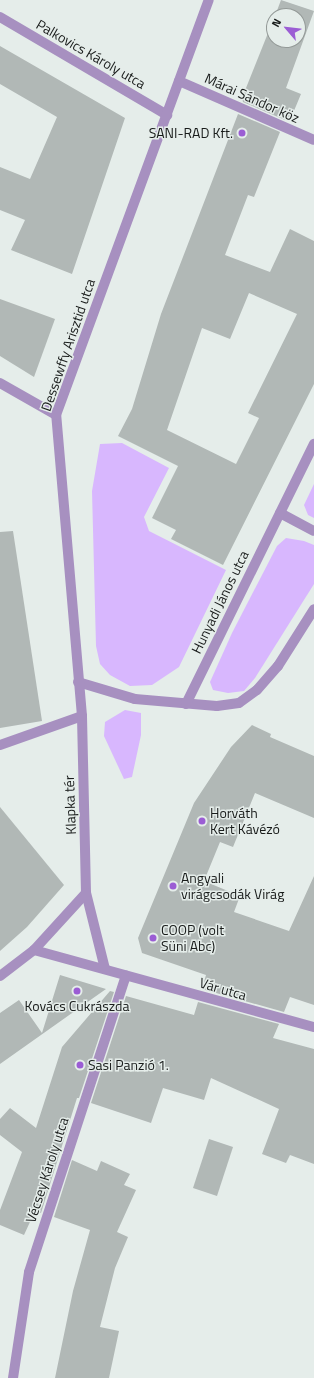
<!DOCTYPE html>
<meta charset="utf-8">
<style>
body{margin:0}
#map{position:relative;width:314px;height:1378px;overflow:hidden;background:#e5edea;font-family:"Titillium Web",sans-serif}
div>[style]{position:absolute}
.green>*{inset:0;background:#d8b7fe}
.building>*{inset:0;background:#b1b8b6}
.minor>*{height:10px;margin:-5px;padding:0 5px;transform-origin:5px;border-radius:5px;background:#a790c0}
.dots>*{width:11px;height:11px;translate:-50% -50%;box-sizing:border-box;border:2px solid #e5edea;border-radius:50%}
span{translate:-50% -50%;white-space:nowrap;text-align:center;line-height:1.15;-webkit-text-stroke:3px #e5edea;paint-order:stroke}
.street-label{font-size:14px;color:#181b1a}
.poi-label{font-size:14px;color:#181b1a}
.right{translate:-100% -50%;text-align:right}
.left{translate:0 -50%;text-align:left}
.north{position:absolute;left:266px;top:8px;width:40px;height:40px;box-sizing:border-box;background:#e5edea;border:1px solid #939997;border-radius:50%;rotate:298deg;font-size:11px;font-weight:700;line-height:16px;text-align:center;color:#181b1a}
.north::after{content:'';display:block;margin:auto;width:14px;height:18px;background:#9b5dd4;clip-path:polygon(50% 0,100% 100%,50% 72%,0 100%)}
</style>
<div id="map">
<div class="green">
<i style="clip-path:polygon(122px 443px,169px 468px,144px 517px,149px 531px,226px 570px,179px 667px,152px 685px,130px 686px,110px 675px,100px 664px,96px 646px,92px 491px,100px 444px)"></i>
<i style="clip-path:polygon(314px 484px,314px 518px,308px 515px,304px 505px)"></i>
<i style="clip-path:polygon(286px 538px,304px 541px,314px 545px,314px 584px,255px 678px,244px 691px,228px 693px,213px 690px,210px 682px,232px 633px,277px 546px)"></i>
<i style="clip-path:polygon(125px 710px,141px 713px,141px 735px,132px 777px,124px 779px,104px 736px,105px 722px)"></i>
</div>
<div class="building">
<i style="clip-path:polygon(281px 0,314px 11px,286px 88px,301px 94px,291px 118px,287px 116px,285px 120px,243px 102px,242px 98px,274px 18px,274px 40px,298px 40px,298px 16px,275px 16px)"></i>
<i style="clip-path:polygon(0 46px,125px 118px,72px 274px,11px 250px,25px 220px,0 210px,0 167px,30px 179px,57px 117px,0 84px)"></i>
<i style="clip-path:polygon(evenodd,238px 114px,280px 132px,254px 197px,248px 195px,225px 255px,270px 272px,290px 229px,314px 241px,314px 384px,223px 565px,171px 539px,176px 530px,152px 518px,178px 466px,118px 436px,132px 409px,161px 314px,238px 114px,249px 293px,297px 314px,248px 413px,259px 418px,236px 464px,167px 430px,202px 328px,230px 339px,249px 293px)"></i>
<i style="clip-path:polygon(0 299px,55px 319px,34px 377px,0 356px)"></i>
<i style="clip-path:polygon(13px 531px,42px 721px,0 728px,0 532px)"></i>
<i style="clip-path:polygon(252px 725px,271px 734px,270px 737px,314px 756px,314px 818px,255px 793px,233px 847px,220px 842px,204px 881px,240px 896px,234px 912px,289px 931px,314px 876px,314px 1005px,290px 997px,284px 1012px,202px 989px,206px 975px,142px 953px,138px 938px,194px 803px,231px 747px)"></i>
<i style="clip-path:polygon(0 807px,64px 885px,27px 927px,0 951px)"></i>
<i style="clip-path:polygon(60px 975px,106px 989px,0 1064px,0 1013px,19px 1000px,42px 1033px)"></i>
<i style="clip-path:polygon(110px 991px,114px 992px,79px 1098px,77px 1098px,41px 1213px,35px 1211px,24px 1235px,0 1225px,0 1210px,22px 1152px,0 1135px,0 1119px,10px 1108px,36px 1128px,62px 1047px)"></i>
<i style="clip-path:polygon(126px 996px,194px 1015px,198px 1002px,279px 1024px,273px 1038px,314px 1049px,314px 1164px,290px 1155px,286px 1163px,262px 1154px,279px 1109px,211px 1078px,204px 1100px,163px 1088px,151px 1123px,91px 1103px)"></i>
<i style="clip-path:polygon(209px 1139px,233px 1147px,217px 1196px,193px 1188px)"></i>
<i style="clip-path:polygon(72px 1160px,97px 1171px,101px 1161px,130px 1174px,124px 1185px,136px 1190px,117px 1232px,128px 1237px,115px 1268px,100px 1327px,119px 1331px,109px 1378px,55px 1378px,73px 1291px,90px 1230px,54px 1217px)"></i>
</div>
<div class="minor">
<i style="left:0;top:17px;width:194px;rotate:30.4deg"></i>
<i style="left:179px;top:81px;width:147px;rotate:23.6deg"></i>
<i style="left:0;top:383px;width:64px;rotate:29.7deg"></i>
<i style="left:280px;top:513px;width:38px;rotate:28deg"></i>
<i style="left:78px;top:682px;width:59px;rotate:16.6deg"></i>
<i style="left:135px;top:699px;width:82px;rotate:4.9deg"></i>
<i style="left:217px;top:706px;width:22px;rotate:-8deg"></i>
<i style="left:239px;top:703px;width:22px;rotate:-36deg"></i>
<i style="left:257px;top:690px;width:32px;rotate:-49deg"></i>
<i style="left:278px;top:666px;width:67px;rotate:-57.7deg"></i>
<i style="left:186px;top:704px;width:290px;rotate:-63.8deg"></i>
<i style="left:0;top:745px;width:87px;rotate:-19.5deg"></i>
<i style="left:34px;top:950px;width:290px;rotate:15.4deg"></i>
<i style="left:105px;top:969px;width:78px;rotate:-104deg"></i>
<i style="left:86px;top:893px;width:177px;rotate:-91.3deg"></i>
<i style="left:82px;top:716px;width:302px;rotate:-94.9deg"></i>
<i style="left:56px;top:415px;width:442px;rotate:-69.8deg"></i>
<i style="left:0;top:976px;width:43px;rotate:-37.4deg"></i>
<i style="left:34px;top:950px;width:77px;rotate:-47.6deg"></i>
<i style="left:13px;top:1378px;width:107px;rotate:-81.4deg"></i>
<i style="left:29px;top:1272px;width:312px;rotate:-71.9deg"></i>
</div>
<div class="dots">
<i style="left:242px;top:133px;background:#9b5dd4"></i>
<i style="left:202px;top:821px;background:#9b5dd4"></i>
<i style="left:173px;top:886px;background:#9b5dd4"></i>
<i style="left:153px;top:938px;background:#9b5dd4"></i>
<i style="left:77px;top:991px;background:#9b5dd4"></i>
<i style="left:80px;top:1065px;background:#9b5dd4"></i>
</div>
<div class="street-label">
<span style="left:91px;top:54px;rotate:30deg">Palkovics Károly utca</span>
<span style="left:252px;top:98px;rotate:24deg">Márai Sándor köz</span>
<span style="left:68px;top:345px;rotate:-71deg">Dessewffy Arisztid utca</span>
<span style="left:220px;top:602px;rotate:-64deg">Hunyadi János utca</span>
<span style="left:70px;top:805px;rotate:-92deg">Klapka tér</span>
<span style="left:223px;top:989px;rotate:16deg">Vár utca</span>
<span style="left:47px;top:1170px;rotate:-72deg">Vécsey Károly utca</span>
</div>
<div class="poi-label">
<span class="right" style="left:233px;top:133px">SANI-RAD Kft.</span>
<span class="left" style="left:210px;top:821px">Horváth<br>Kert Kávézó</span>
<span class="left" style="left:181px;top:886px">Angyali<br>virágcsodák Virág</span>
<span class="left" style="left:161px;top:938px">COOP (volt<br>Süni Abc)</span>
<span style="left:77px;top:1006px">Kovács Cukrászda</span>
<span class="left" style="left:88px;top:1065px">Sasi Panzió 1.</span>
</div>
<div class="north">N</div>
</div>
